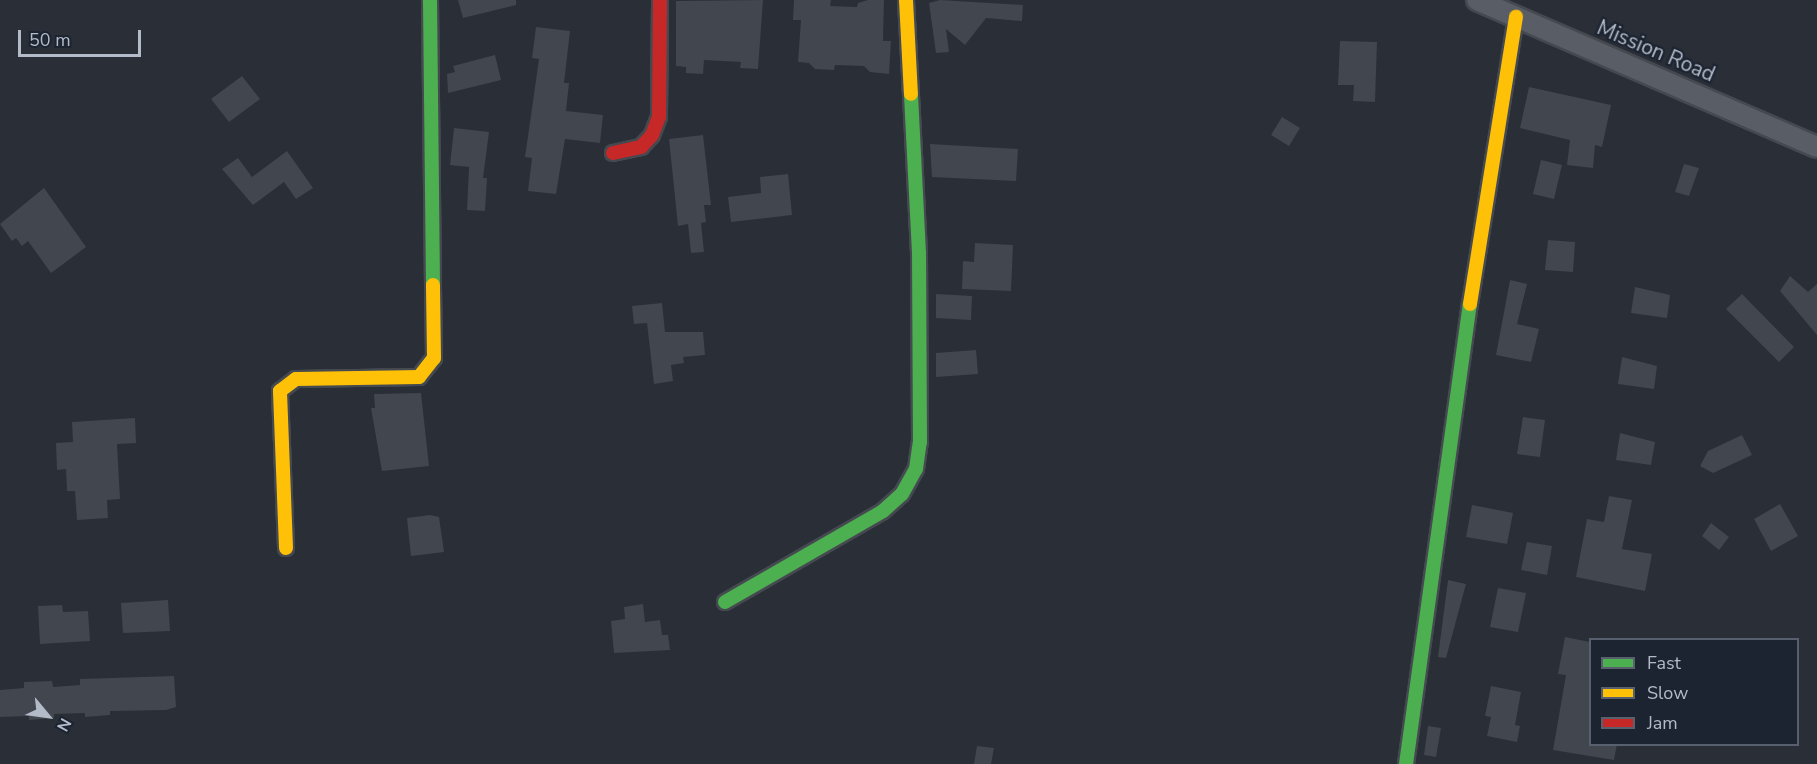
<!DOCTYPE html>
<style>
body{margin:0}
#map{position:relative;width:1817px;height:764px;overflow:hidden;background:#292e37;font-family:"Nunito Sans",sans-serif}
div>[style]{position:absolute}
.building>*{inset:0;background:#42464e}
.roads{filter:drop-shadow(2px 0 #454950) drop-shadow(-2px 0 #454950) drop-shadow(0 2px #454950) drop-shadow(0 -2px #454950)}
.street>*{height:20px;margin:-10px;padding:0 10px;transform-origin:10px;border-radius:10px;background:#595d65}
.fast>*{height:14px;margin:-7px;padding:0 7px;transform-origin:7px;border-radius:7px;background:#4caf50}
.slow>*{height:14px;margin:-7px;padding:0 7px;transform-origin:7px;border-radius:7px;background:#ffc107}
.jam>*{height:14px;margin:-7px;padding:0 7px;transform-origin:7px;border-radius:7px;background:#c62828}
span{translate:-50% -50%;white-space:nowrap;text-align:center;line-height:1.15;-webkit-text-stroke:4.5px #1c2432;paint-order:stroke}
.street-label{font-size:21px;color:#b3bac8}
.legend{position:absolute;left:1589px;top:638px;width:210px;height:108px;box-sizing:border-box;background:#1c2432;border:2px solid #58606e;margin:0;padding:8px 10px;list-style:none;font-size:18px;color:#b3bac8}
.legend li{display:flex;align-items:center;gap:12px;height:30px}
.legend b{width:30px;border:2px solid #58606e}
.north{position:absolute;left:18px;top:686px;width:60px;height:60px;-webkit-text-stroke:4px #1c2432;paint-order:stroke;rotate:119deg;font-size:16px;font-weight:700;line-height:24px;text-align:center;color:#b3bac8}
.north::after{content:'';display:block;margin:auto;width:21px;height:27px;background:#b3bac8;clip-path:polygon(50% 0,100% 100%,50% 72%,0 100%)}
.scale{position:absolute;left:18px;top:30px;width:123px;height:27px;box-sizing:border-box;border:3px solid #b3bac8;border-top:0;padding-left:8px;font-size:18px;line-height:21px;white-space:nowrap;color:#b3bac8;-webkit-text-stroke:4px #1c2432;paint-order:stroke}
</style>
<div id="map">
<div class="building">
<i style="clip-path:polygon(458px 0,516px 0,516px 5px,463px 18px)"></i>
<i style="clip-path:polygon(763px 0,758px 69px,740px 68px,741px 62px,704px 60px,703px 74px,686px 73px,686px 67px,676px 66px,676px 1px)"></i>
<i style="clip-path:polygon(794px 0,831px 0,830px 6px,857px 7px,858px 3px,868px 0,884px 0,883px 41px,891px 41px,889px 74px,870px 72px,864px 66px,835px 65px,834px 70px,815px 69px,809px 63px,798px 62px,801px 20px,793px 20px)"></i>
<i style="clip-path:polygon(940px 0,1023px 5px,1022px 21px,986px 18px,965px 45px,946px 29px,949px 52px,936px 53px,929px 3px)"></i>
<i style="clip-path:polygon(536px 27px,570px 31px,564px 83px,569px 83px,566px 111px,603px 115px,600px 143px,565px 139px,556px 194px,528px 191px,532px 158px,525px 157px,539px 59px,532px 58px)"></i>
<i style="clip-path:polygon(1340px 41px,1377px 42px,1375px 102px,1353px 101px,1354px 85px,1338px 85px)"></i>
<i style="clip-path:polygon(495px 55px,501px 80px,448px 93px,447px 74px,455px 72px,453px 66px)"></i>
<i style="clip-path:polygon(242px 76px,260px 99px,229px 122px,211px 99px)"></i>
<i style="clip-path:polygon(1529px 87px,1611px 105px,1602px 147px,1595px 145px,1593px 168px,1567px 165px,1570px 140px,1520px 128px)"></i>
<i style="clip-path:polygon(1282px 117px,1300px 128px,1289px 146px,1271px 135px)"></i>
<i style="clip-path:polygon(454px 128px,489px 132px,483px 178px,487px 178px,485px 211px,467px 210px,469px 167px,450px 165px)"></i>
<i style="clip-path:polygon(703px 135px,711px 205px,704px 205px,706px 222px,701px 223px,704px 252px,691px 253px,688px 224px,678px 226px,669px 139px)"></i>
<i style="clip-path:polygon(930px 144px,1018px 149px,1016px 181px,932px 177px)"></i>
<i style="clip-path:polygon(287px 151px,313px 188px,296px 199px,284px 182px,253px 205px,222px 169px,238px 158px,252px 177px)"></i>
<i style="clip-path:polygon(1541px 160px,1562px 165px,1554px 199px,1533px 194px)"></i>
<i style="clip-path:polygon(1684px 164px,1699px 168px,1689px 196px,1675px 192px)"></i>
<i style="clip-path:polygon(788px 174px,792px 215px,731px 222px,728px 197px,761px 193px,760px 177px)"></i>
<i style="clip-path:polygon(44px 188px,86px 247px,51px 273px,28px 241px,22px 246px,16px 238px,12px 241px,0 224px)"></i>
<i style="clip-path:polygon(1548px 240px,1575px 242px,1573px 272px,1545px 270px)"></i>
<i style="clip-path:polygon(975px 243px,1013px 245px,1011px 291px,962px 289px,963px 261px,974px 262px)"></i>
<i style="clip-path:polygon(1790px 276px,1808px 292px,1817px 284px,1817px 335px,1780px 291px)"></i>
<i style="clip-path:polygon(1510px 280px,1527px 284px,1517px 324px,1539px 329px,1531px 362px,1496px 355px)"></i>
<i style="clip-path:polygon(1635px 287px,1670px 295px,1667px 318px,1631px 313px)"></i>
<i style="clip-path:polygon(936px 294px,972px 296px,971px 320px,936px 318px)"></i>
<i style="clip-path:polygon(1742px 294px,1794px 347px,1779px 362px,1726px 309px)"></i>
<i style="clip-path:polygon(662px 303px,665px 332px,703px 332px,705px 355px,683px 357px,684px 363px,671px 365px,673px 381px,654px 384px,647px 323px,634px 324px,632px 306px)"></i>
<i style="clip-path:polygon(976px 350px,978px 374px,936px 377px,936px 353px)"></i>
<i style="clip-path:polygon(1622px 357px,1657px 366px,1654px 389px,1618px 384px)"></i>
<i style="clip-path:polygon(421px 393px,429px 466px,382px 471px,371px 408px,375px 408px,374px 394px)"></i>
<i style="clip-path:polygon(1523px 417px,1545px 420px,1540px 457px,1517px 454px)"></i>
<i style="clip-path:polygon(135px 418px,136px 443px,117px 444px,120px 499px,107px 500px,108px 518px,77px 520px,75px 491px,67px 491px,66px 469px,57px 470px,56px 443px,73px 442px,72px 422px)"></i>
<i style="clip-path:polygon(1620px 433px,1655px 442px,1651px 465px,1616px 460px)"></i>
<i style="clip-path:polygon(1742px 435px,1752px 455px,1713px 473px,1700px 466px,1708px 451px)"></i>
<i style="clip-path:polygon(1609px 496px,1632px 500px,1622px 549px,1652px 554px,1645px 591px,1576px 577px,1587px 519px,1604px 522px)"></i>
<i style="clip-path:polygon(1780px 504px,1798px 536px,1771px 551px,1754px 519px)"></i>
<i style="clip-path:polygon(1472px 505px,1513px 513px,1507px 544px,1466px 537px)"></i>
<i style="clip-path:polygon(430px 515px,439px 517px,444px 552px,411px 556px,407px 518px)"></i>
<i style="clip-path:polygon(1711px 523px,1729px 537px,1719px 550px,1702px 536px)"></i>
<i style="clip-path:polygon(1527px 542px,1552px 546px,1547px 575px,1521px 570px)"></i>
<i style="clip-path:polygon(1448px 580px,1466px 584px,1446px 658px,1438px 657px)"></i>
<i style="clip-path:polygon(1498px 588px,1526px 593px,1518px 632px,1490px 627px)"></i>
<i style="clip-path:polygon(168px 600px,170px 631px,123px 633px,121px 603px)"></i>
<i style="clip-path:polygon(643px 604px,645px 622px,660px 620px,662px 635px,668px 635px,670px 650px,614px 653px,611px 621px,625px 619px,624px 607px)"></i>
<i style="clip-path:polygon(62px 605px,63px 612px,88px 611px,90px 641px,40px 644px,38px 606px)"></i>
<i style="clip-path:polygon(1565px 637px,1590px 642px,1590px 744px,1617px 744px,1614px 760px,1553px 750px,1566px 675px,1558px 674px)"></i>
<i style="clip-path:polygon(174px 676px,176px 707px,166px 710px,110px 711px,110px 715px,85px 717px,85px 713px,54px 714px,54px 718px,29px 720px,29px 716px,0 717px,0 690px,24px 688px,24px 682px,52px 681px,53px 687px,80px 685px,80px 679px)"></i>
<i style="clip-path:polygon(1491px 686px,1521px 692px,1515px 725px,1520px 726px,1517px 742px,1487px 736px,1491px 717px,1485px 716px)"></i>
<i style="clip-path:polygon(1428px 726px,1441px 728px,1436px 757px,1424px 755px)"></i>
<i style="clip-path:polygon(977px 746px,994px 748px,991px 764px,974px 764px)"></i>
</div>
<div class="roads">
<div class="street">
<i style="left:1477px;top:0;width:370px;rotate:23.4deg"></i>
</div>
<div class="fast">
<i style="left:430px;top:0;width:285px;rotate:89.4deg"></i>
<i style="left:725px;top:602px;width:182px;rotate:-29.9deg"></i>
<i style="left:883px;top:511px;width:25px;rotate:-42deg"></i>
<i style="left:902px;top:494px;width:29px;rotate:-61deg"></i>
<i style="left:916px;top:469px;width:27px;rotate:-82deg"></i>
<i style="left:920px;top:442px;width:189px;rotate:-90.3deg"></i>
<i style="left:919px;top:253px;width:159px;rotate:-92.9deg"></i>
<i style="left:1406px;top:764px;width:464px;rotate:-82.1deg"></i>
</div>
<div class="slow">
<i style="left:906px;top:0;width:94px;rotate:87deg"></i>
<i style="left:1470px;top:304px;width:291px;rotate:-80.9deg"></i>
<i style="left:286px;top:548px;width:157px;rotate:-92.2deg"></i>
<i style="left:280px;top:391px;width:20px;rotate:-37deg"></i>
<i style="left:296px;top:379px;width:123px;rotate:-0.9deg"></i>
<i style="left:419px;top:377px;width:24px;rotate:-52deg"></i>
<i style="left:434px;top:358px;width:73px;rotate:-90.8deg"></i>
</div>
<div class="jam">
<i style="left:613px;top:153px;width:29px;rotate:-12deg"></i>
<i style="left:641px;top:147px;width:16px;rotate:-47deg"></i>
<i style="left:652px;top:135px;width:19px;rotate:-69deg"></i>
<i style="left:659px;top:117px;width:117px;rotate:-89.5deg"></i>
</div>
</div>
<div class="street-label">
<span style="left:1656px;top:51px;rotate:23deg">Mission Road</span>
</div>
<ul class="legend">
<li><b style="height:8px;background:#4caf50"></b>Fast</li>
<li><b style="height:8px;background:#ffc107"></b>Slow</li>
<li><b style="height:8px;background:#c62828"></b>Jam</li>
</ul>
<div class="north">N</div>
<div class="scale">50 m</div>
</div>
